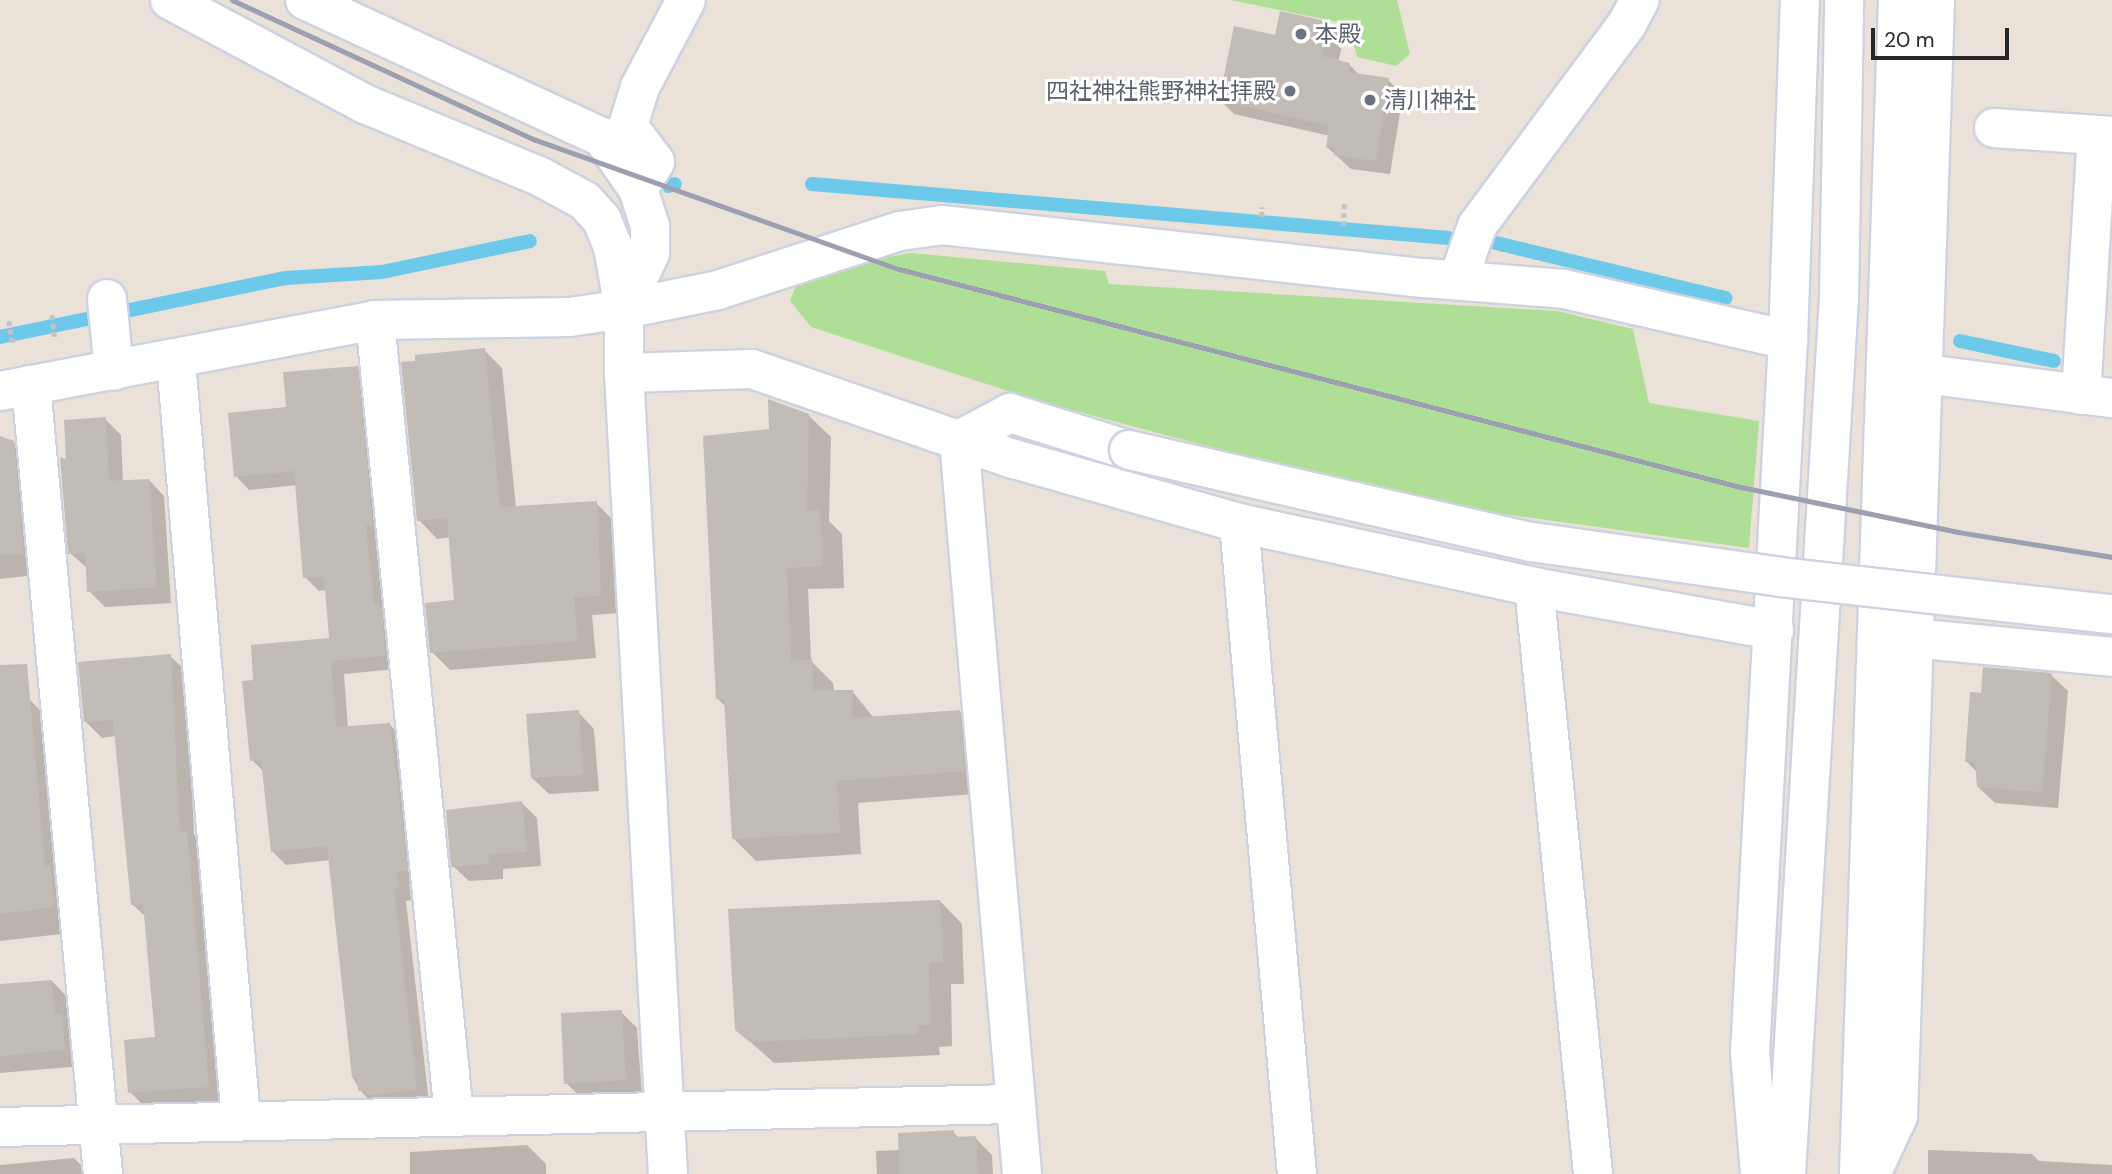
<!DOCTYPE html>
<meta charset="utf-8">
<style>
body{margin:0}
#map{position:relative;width:2112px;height:1174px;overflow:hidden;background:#eae2d9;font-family:"DM Sans","Noto Sans JP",sans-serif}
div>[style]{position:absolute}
.green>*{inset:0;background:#afdf96}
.shadow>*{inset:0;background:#0003}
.stream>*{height:14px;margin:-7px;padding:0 7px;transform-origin:7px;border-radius:7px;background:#6dc9ea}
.building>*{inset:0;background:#c2bcb6}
.path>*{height:4.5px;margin-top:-2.25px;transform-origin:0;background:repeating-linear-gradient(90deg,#c3c3c3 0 5px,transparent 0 8.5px)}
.roads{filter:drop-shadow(2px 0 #ced2e0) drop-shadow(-2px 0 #ced2e0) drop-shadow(0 2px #ced2e0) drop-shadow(0 -2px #ced2e0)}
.minor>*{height:38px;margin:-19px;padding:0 19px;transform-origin:19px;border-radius:19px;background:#fff}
.rail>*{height:5px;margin:-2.5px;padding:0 2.5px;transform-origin:2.5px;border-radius:2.5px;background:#9c9fb1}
.bridges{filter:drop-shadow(2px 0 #ced2e0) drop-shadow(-2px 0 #ced2e0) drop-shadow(0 2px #ced2e0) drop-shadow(0 -2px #ced2e0)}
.minor-bridge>*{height:38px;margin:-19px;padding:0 19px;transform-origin:19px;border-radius:19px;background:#fff}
.dots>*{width:19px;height:19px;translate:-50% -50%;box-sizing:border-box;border:4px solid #fff;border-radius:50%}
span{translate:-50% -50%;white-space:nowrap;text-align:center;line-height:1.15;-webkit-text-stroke:6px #fff;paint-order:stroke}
.worship-label{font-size:23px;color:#5b616d}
.left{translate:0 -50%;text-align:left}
.right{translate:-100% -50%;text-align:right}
.scale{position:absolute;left:1871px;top:28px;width:138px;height:32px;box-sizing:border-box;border:4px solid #272727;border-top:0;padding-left:9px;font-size:21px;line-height:24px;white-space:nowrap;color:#272727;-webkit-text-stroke:5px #fff;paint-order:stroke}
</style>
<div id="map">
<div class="green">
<i style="clip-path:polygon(1230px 0,1397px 0,1410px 54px,1396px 66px,1357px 57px,1348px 24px)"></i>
<i style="clip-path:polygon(911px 253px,1105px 271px,1109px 284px,1557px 311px,1633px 329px,1649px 403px,1759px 421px,1749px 548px,1496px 513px,1281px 466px,1042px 402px,811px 327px,790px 301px,797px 283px,826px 268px)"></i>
</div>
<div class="shadow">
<i style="clip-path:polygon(1329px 24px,1344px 39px,1338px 62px,1349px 64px,1360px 76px,1388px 80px,1403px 95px,1390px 174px,1351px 169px,1328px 148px,1330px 136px,1234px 114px,1219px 99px,1236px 28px,1276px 37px)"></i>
<i style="clip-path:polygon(484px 350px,502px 368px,516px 508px,596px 503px,614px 521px,619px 613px,592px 615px,596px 658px,450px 670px,432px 652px,456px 602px,451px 537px,437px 539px,419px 520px)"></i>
<i style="clip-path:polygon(357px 368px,370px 381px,397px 669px,344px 674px,348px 728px,390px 725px,403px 738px,420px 883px,409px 884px,411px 900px,406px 901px,429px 1103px,373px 1104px,360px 1090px,353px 1078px,330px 860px,286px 865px,272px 851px,264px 772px,252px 760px,255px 681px,331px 639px,327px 590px,319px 591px,305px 577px,297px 485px,249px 490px,236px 476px,288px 409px)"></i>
<i style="clip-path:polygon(808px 415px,831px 437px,829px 521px,842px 534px,844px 588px,808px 589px,811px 661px,833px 683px,834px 692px,852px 691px,874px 718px,960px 712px,982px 734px,987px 793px,858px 803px,861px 854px,756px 861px,734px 839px,726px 707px,717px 698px,771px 431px)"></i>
<i style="clip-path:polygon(105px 419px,121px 435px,123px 482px,149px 480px,164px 496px,171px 603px,105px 607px,89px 591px,87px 568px,70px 553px,68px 461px)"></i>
<i style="clip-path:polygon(0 437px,13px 442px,34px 463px,44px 574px,0 579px)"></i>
<i style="clip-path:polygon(170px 656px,186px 671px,194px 834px,202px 849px,224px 1102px,146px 1108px,130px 1092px,157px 1039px,146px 917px,133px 905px,116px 736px,102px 738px,86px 722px)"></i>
<i style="clip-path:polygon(2051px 675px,2068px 691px,2058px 808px,1995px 803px,1978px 787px,1977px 772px,1967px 762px)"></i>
<i style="clip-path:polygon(29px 699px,55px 725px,79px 932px,0 941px,0 702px)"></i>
<i style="clip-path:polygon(578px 712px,594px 729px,599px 791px,549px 794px,532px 778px)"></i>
<i style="clip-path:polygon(522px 803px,537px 818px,541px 866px,503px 869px,503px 879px,469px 881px,453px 866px)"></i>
<i style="clip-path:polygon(940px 901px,962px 924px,964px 984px,951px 984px,952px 1046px,939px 1047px,940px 1055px,774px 1063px,737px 1030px)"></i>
<i style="clip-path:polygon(52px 981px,68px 998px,81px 1066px,0 1073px,0 986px)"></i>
<i style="clip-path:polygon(621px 1012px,637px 1028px,642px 1096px,583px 1099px,566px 1083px)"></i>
<i style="clip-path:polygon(953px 1132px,960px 1139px,975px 1138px,992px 1155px,993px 1174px,877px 1174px,876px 1151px,900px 1150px)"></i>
<i style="clip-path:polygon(527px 1145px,546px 1164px,546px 1174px,410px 1174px,410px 1152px)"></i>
<i style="clip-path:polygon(1928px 1150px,2032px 1154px,2039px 1161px,2112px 1165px,2112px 1174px,1928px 1174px)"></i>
<i style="clip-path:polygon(74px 1158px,90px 1174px,0 1174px,0 1165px)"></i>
</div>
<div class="stream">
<i style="left:812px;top:184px;width:639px;rotate:4.85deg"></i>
<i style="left:668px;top:186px;width:7px;rotate:-16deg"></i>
<i style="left:1496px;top:243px;width:236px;rotate:13.5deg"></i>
<i style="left:0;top:337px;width:292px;rotate:-11.7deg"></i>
<i style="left:286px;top:278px;width:96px;rotate:-3.6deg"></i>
<i style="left:382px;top:272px;width:151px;rotate:-11.8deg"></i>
<i style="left:1960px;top:341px;width:96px;rotate:12deg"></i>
</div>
<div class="building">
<i style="clip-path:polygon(1280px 11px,1330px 22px,1322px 56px,1350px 63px,1348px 72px,1389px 78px,1376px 161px,1334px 155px,1335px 149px,1326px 148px,1329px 126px,1219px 100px,1234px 26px,1275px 35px)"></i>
<i style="clip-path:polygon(485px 348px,500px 507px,597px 501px,601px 596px,574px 597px,578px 641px,430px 653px,425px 603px,454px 600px,447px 518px,417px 521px,401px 362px,415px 361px,415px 355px)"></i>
<i style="clip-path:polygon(358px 366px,373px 525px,366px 526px,374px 602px,382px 608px,385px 656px,331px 661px,336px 727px,390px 723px,408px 870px,397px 871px,398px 887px,394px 888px,417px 1090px,367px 1095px,366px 1090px,358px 1091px,357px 1078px,352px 1078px,327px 846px,271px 852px,261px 760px,250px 761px,242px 681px,253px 680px,251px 645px,329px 638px,324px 577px,303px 578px,294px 471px,234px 477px,228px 413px,286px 407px,283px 372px)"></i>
<i style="clip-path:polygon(768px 399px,809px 414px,807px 511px,820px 510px,823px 566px,787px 568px,791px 661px,812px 659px,813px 690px,853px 690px,852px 718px,960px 710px,965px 771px,837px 781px,840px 833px,732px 839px,724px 699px,716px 699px,703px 436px,769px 429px)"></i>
<i style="clip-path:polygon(106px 417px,109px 481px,149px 479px,157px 587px,87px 592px,85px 553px,68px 554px,60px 457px,66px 459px,64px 420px)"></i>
<i style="clip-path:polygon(0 436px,14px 441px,24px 554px,0 555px)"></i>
<i style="clip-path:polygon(171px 654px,179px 817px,181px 832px,187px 831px,209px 1087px,128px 1093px,124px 1040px,155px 1037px,143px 904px,131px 905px,113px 720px,84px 722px,78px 662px)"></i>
<i style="clip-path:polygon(27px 664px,45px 866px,50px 865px,55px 907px,0 914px,0 665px)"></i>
<i style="clip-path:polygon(1983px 667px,2052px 673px,2042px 792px,1977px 787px,1975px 762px,1965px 762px,1970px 692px,1981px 693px)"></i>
<i style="clip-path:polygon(579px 710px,583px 775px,531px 778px,526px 714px)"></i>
<i style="clip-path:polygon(522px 801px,527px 852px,488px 854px,489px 864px,451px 867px,446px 810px)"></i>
<i style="clip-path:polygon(940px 900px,943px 962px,929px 963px,930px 1025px,918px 1025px,918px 1034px,750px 1042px,735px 1030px,728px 909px)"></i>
<i style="clip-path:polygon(52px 980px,55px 1014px,62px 1014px,65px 1050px,0 1056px,0 984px)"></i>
<i style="clip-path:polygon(622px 1010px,626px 1080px,564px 1084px,561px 1013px)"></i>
<i style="clip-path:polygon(954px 1130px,954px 1137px,976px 1136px,978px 1174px,899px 1174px,898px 1133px)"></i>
</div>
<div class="path">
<i style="left:1261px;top:217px;width:10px;rotate:-84deg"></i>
<i style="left:1343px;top:226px;width:22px;rotate:-87deg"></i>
<i style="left:52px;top:315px;width:23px;rotate:83deg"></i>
<i style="left:9px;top:321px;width:23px;rotate:80deg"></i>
</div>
<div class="roads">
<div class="minor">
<i style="left:170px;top:0;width:221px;rotate:28.1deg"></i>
<i style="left:365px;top:104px;width:188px;rotate:22.5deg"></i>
<i style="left:539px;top:176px;width:52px;rotate:28.5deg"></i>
<i style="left:585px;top:201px;width:25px;rotate:48deg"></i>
<i style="left:602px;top:220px;width:29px;rotate:68deg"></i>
<i style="left:613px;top:247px;width:63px;rotate:79.9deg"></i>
<i style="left:624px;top:309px;width:64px;rotate:90deg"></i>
<i style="left:624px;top:373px;width:802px;rotate:86.86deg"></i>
<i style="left:305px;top:0;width:327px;rotate:24.8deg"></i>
<i style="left:602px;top:137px;width:63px;rotate:55.3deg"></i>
<i style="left:638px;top:189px;width:39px;rotate:72deg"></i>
<i style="left:650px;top:226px;width:27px;rotate:90deg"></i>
<i style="left:650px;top:253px;width:62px;rotate:114.9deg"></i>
<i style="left:1994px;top:128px;width:118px;rotate:3.9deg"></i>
<i style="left:638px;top:189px;width:32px;rotate:-58deg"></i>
<i style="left:655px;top:162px;width:45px;rotate:-126.9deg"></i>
<i style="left:628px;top:126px;width:41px;rotate:-72.9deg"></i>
<i style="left:640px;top:87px;width:98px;rotate:-62.1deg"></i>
<i style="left:1458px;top:280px;width:57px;rotate:-70.6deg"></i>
<i style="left:1477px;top:226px;width:252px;rotate:-53.4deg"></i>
<i style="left:1627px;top:24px;width:27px;rotate:-62deg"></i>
<i style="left:107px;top:299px;width:72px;rotate:84.4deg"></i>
<i style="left:375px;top:320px;width:799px;rotate:84.33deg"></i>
<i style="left:176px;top:361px;width:761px;rotate:85.1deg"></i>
<i style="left:624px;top:373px;width:128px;rotate:-1.8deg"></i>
<i style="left:752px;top:369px;width:277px;rotate:19deg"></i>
<i style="left:1014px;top:459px;width:234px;rotate:15.9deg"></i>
<i style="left:1239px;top:523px;width:302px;rotate:12.2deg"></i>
<i style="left:1534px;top:587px;width:244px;rotate:10.2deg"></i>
<i style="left:1926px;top:374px;width:188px;rotate:7.4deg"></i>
<i style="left:31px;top:385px;width:792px;rotate:84.79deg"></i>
<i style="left:0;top:391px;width:382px;rotate:-10.7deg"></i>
<i style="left:375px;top:320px;width:195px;rotate:-0.9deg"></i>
<i style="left:570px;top:317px;width:55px;rotate:-8.4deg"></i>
<i style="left:624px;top:309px;width:96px;rotate:-11.4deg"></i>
<i style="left:718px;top:290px;width:191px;rotate:-18deg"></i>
<i style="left:900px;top:231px;width:42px;rotate:-8.1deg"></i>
<i style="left:942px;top:225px;width:486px;rotate:6.3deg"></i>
<i style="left:1425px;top:278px;width:139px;rotate:4.5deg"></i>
<i style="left:1564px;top:289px;width:230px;rotate:12.8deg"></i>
<i style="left:2081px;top:395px;width:260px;rotate:-86.5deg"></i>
<i style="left:1239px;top:523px;width:654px;rotate:84.91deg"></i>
<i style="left:1534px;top:587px;width:590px;rotate:84.26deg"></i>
<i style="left:1912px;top:638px;width:201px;rotate:5.4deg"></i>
<i style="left:0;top:1127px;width:1015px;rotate:-1.3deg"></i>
<i style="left:1022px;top:1174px;width:737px;rotate:-94.91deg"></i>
<i style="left:959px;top:440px;width:58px;rotate:-27.9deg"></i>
<i style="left:1010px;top:413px;width:125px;rotate:17.3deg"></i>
<i style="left:1760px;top:1174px;width:121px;rotate:-94.7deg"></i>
<i style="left:1750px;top:1053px;width:714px;rotate:-86.95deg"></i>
<i style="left:1788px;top:340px;width:340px;rotate:-88deg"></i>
<i style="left:1786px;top:1174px;width:878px;rotate:-86.54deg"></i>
<i style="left:1839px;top:298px;width:298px;rotate:-89deg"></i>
<i style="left:1859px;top:1174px;width:1175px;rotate:-88.1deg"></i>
<i style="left:1871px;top:1174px;width:64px;rotate:-65deg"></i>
<i style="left:1898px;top:1116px;width:1117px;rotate:-88.1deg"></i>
</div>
</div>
<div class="rail">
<i style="left:232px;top:0;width:332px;rotate:24.8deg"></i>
<i style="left:533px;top:139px;width:388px;rotate:19.6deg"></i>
<i style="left:899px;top:269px;width:865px;rotate:14.53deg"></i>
<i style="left:1736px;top:486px;width:227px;rotate:11.7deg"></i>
<i style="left:1958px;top:532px;width:156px;rotate:9.2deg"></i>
</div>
<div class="bridges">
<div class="minor-bridge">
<i style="left:1129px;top:450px;width:413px;rotate:12.9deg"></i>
<i style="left:1532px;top:542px;width:250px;rotate:8deg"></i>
<i style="left:1780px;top:577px;width:334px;rotate:6.4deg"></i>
</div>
</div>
<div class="dots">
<i style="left:1301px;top:34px;background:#6b7280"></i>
<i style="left:1290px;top:91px;background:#6b7280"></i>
<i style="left:1370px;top:100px;background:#6b7280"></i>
</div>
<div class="worship-label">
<span class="left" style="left:1315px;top:34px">本殿</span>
<span class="right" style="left:1276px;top:91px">四社神社熊野神社拝殿</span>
<span class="left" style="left:1384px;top:100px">清川神社</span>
</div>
<div class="scale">20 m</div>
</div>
